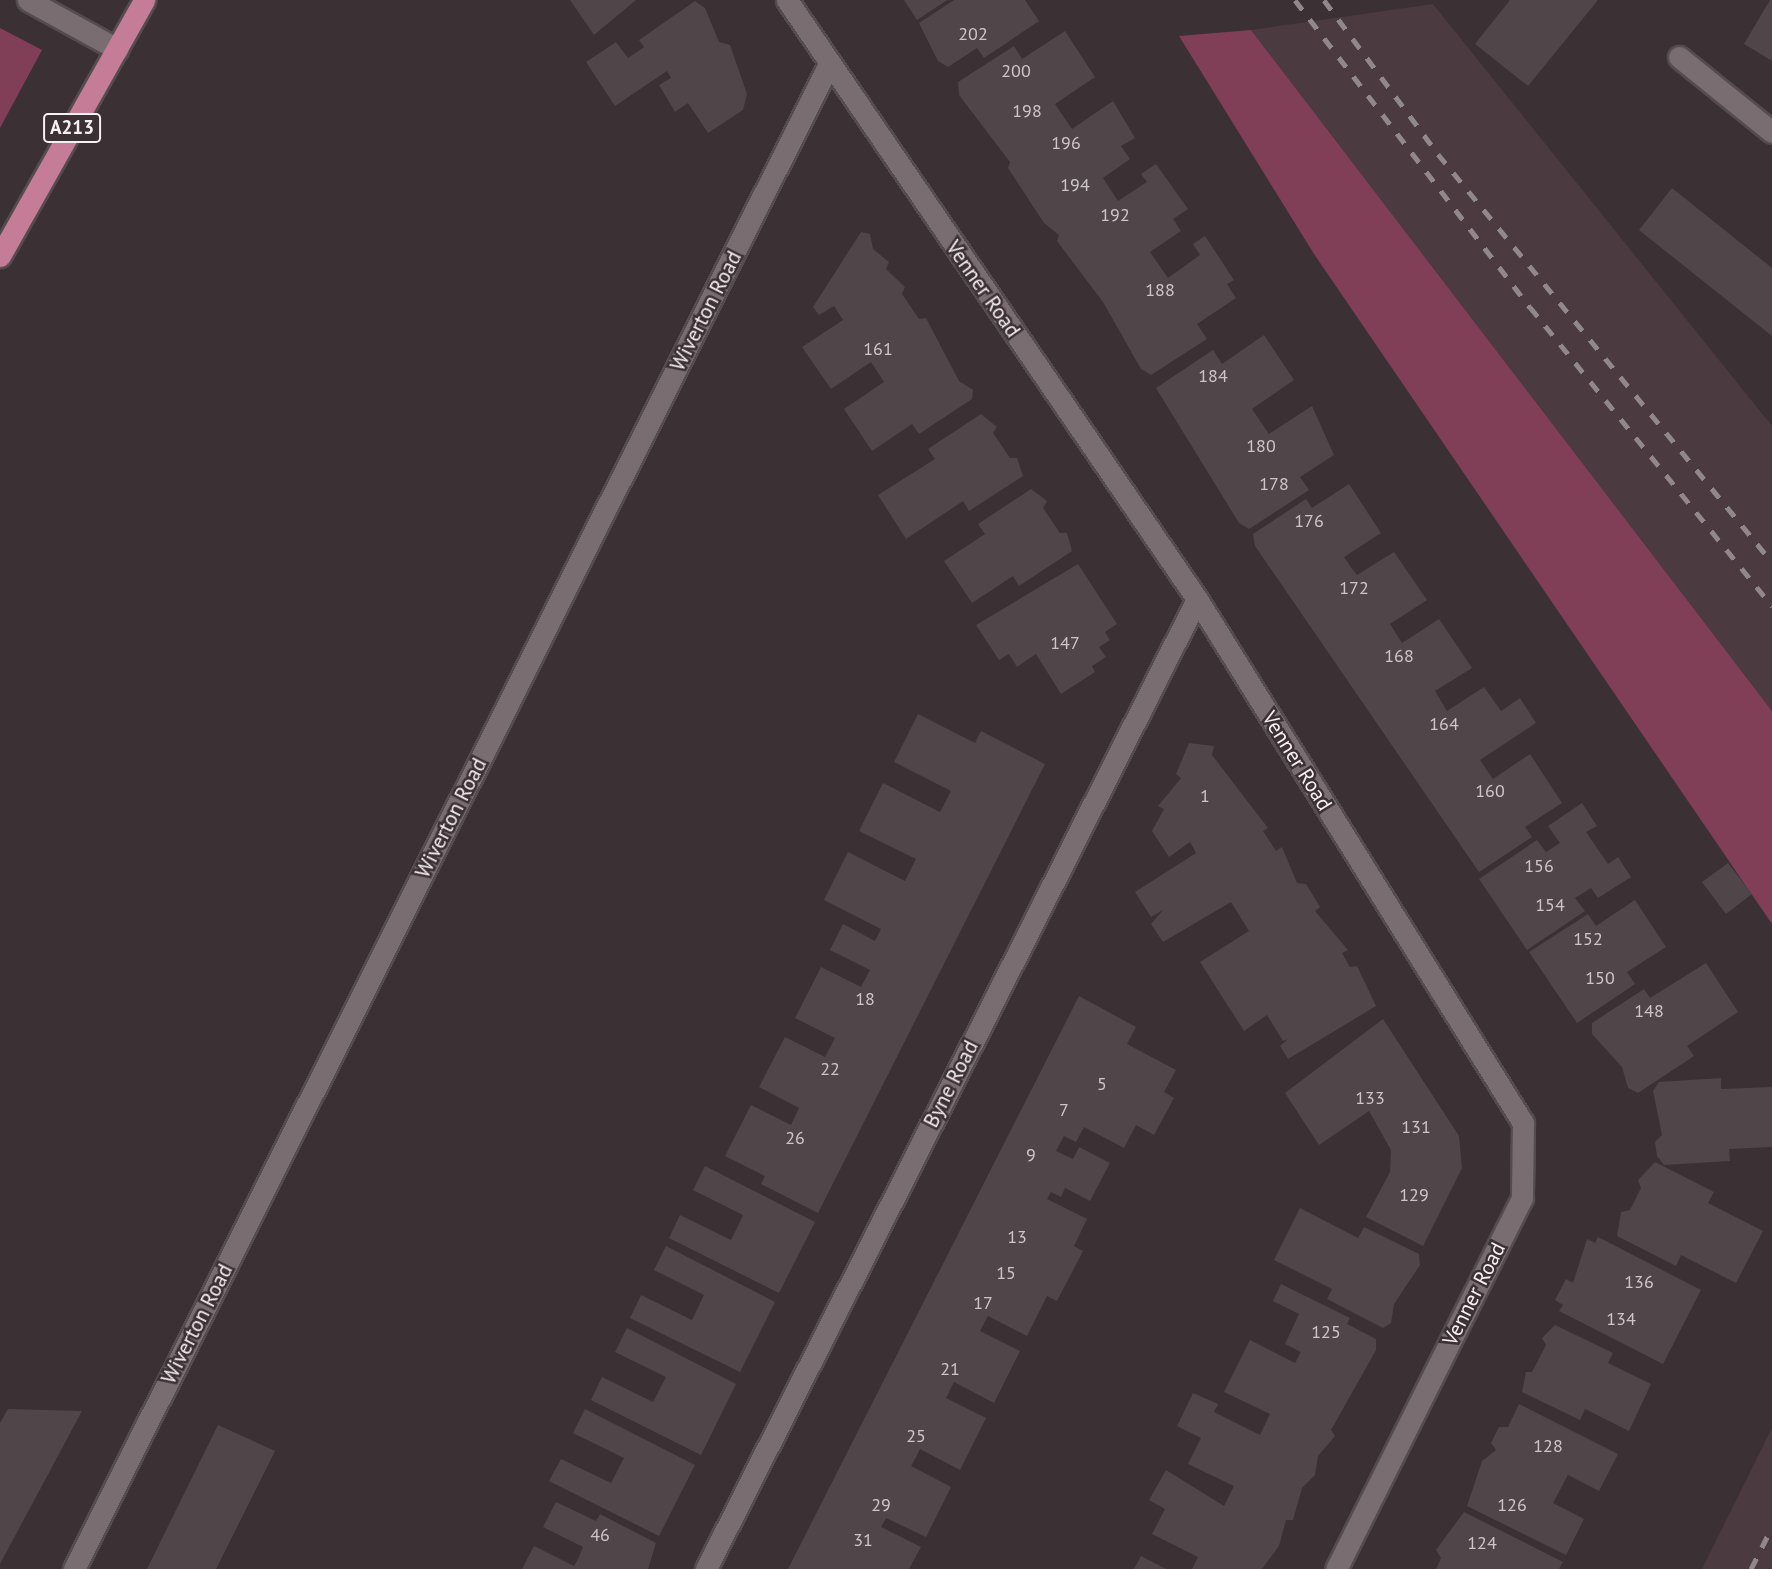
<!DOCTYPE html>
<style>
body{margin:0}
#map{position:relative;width:1772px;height:1569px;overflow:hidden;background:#3b3033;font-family:"PT Sans",sans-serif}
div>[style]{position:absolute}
.built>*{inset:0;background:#4b3a3f}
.green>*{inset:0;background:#803f57}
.building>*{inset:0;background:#504548}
.roads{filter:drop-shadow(2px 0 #554c4f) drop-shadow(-2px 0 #554c4f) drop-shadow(0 2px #554c4f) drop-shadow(0 -2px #554c4f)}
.street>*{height:21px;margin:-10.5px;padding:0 10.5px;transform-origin:10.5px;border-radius:10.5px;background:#796d71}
.primary>*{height:21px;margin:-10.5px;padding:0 10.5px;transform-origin:10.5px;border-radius:10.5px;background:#c57d97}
.rail>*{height:5px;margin-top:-2.5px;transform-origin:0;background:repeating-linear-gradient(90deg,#91888b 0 12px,transparent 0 24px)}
span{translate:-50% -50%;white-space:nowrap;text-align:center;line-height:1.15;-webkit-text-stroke:5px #3b3033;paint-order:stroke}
.number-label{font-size:18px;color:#cdc5c8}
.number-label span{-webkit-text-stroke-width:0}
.shield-label span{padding:2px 5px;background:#3b3033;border:2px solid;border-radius:5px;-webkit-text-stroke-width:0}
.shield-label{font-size:19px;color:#f7f0f2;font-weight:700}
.street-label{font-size:21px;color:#f7f0f2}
</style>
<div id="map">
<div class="built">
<i style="clip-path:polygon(1433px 4px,1772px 426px,1772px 711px,1251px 30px)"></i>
<i style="clip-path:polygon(1772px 1428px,1772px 1569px,1702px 1569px)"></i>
</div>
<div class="green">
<i style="clip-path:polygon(0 28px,42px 50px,0 128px)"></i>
<i style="clip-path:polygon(1251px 30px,1772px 711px,1772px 924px,1314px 254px,1179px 36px)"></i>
</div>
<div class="building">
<i style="clip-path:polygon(570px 0,636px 0,594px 35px)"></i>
<i style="clip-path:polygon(904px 0,947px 0,917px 20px)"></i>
<i style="clip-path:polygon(954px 0,1025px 0,1039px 21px,984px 58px,977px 48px,948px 67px,938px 61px,919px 23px)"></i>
<i style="clip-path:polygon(1510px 0,1598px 0,1528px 86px,1475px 44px)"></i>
<i style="clip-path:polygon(1770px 0,1772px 0,1772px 61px,1744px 44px)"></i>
<i style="clip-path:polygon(695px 1px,705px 8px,719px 42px,730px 45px,747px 94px,743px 110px,708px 133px,688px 103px,675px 112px,659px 85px,671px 78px,667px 71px,615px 106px,586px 62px,616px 42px,628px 58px,644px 47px,639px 40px)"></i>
<i style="clip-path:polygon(1065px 31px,1095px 77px,1055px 104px,1072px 129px,1113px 101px,1135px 138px,1121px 146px,1130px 159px,1103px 178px,1118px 201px,1147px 182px,1141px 174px,1156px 164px,1188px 209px,1173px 219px,1181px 231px,1150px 252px,1168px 278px,1200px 255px,1193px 244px,1205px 236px,1234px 280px,1227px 284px,1236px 298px,1197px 324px,1207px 339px,1151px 375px,1141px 369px,1103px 302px,1057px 241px,1059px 235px,1044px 223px,1008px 168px,1010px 162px,959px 95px,958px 82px,1014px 46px,1022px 59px)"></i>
<i style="clip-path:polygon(1672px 188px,1772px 268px,1772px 336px,1639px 230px)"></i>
<i style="clip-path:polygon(861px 232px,870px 234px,873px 249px,889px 262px,886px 269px,905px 287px,902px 294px,919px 319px,926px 318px,959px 381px,973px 390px,972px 399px,919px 434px,912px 424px,872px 451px,844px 409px,884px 382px,871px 362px,831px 389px,802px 347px,843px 320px,834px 306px,819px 315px,813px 307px)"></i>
<i style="clip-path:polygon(1264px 335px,1294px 380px,1252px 409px,1269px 434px,1312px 406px,1334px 455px,1300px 477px,1309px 490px,1249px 529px,1239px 523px,1156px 388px,1213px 350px,1222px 364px)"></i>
<i style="clip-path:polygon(981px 414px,997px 427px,993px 433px,1010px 458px,1017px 458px,1023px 476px,969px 511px,963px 501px,906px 539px,878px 495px,935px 459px,928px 449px)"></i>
<i style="clip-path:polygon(1349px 484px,1381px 533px,1344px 557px,1350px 566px,1357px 575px,1394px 552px,1427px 600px,1390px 624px,1402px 643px,1439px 619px,1472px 668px,1435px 691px,1447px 711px,1484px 687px,1501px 711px,1520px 698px,1536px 723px,1480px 760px,1493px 779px,1530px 754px,1562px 803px,1525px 827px,1532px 837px,1479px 872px,1255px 546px,1253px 534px,1306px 499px,1312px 508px)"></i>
<i style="clip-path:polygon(1031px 489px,1047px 501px,1043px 508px,1060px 533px,1067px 533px,1072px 551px,1019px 586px,1013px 576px,972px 603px,944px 561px,985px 534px,978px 524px)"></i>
<i style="clip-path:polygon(1078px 564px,1117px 624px,1105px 632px,1110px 640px,1099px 647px,1106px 657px,1092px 666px,1095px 672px,1061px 694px,1036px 654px,1017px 667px,1009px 654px,999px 660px,976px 625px)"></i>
<i style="clip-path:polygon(918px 714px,975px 743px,981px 731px,1045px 764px,818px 1213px,761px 1184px,765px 1176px,725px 1156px,751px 1105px,791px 1125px,799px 1108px,759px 1087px,785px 1037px,825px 1057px,835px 1038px,795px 1018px,821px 967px,861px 987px,870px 970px,830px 950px,843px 924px,875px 941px,881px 929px,824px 900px,848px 852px,905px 881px,916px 859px,859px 831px,883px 783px,940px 812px,951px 791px,894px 762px)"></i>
<i style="clip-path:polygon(1189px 743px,1214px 746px,1212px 755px,1268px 828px,1263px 831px,1276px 851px,1282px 847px,1297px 883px,1306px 884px,1320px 907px,1315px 911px,1348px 950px,1342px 953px,1350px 967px,1357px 966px,1376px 1006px,1288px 1059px,1280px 1046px,1288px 1039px,1283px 1041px,1267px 1015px,1244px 1031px,1200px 962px,1249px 931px,1231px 902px,1163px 942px,1151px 924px,1163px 910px,1151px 917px,1135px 892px,1196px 853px,1190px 842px,1169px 857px,1152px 831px,1164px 809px,1158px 806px,1181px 778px,1176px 774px)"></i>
<i style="clip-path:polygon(1582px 803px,1597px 826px,1586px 832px,1608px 864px,1618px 857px,1631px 877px,1598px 898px,1591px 888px,1575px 898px,1585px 911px,1527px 950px,1479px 879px,1537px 840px,1546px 852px,1560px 843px,1548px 826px)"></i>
<i style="clip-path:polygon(1728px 863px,1752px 894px,1726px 914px,1702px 882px)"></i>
<i style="clip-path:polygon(1635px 900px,1666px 947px,1627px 972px,1635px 984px,1577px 1023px,1529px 952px,1588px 914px,1596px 926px)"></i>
<i style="clip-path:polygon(1706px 963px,1738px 1012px,1687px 1046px,1694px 1056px,1638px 1093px,1628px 1088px,1622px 1067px,1592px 1034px,1592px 1023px,1644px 989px,1650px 998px)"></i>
<i style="clip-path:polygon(1079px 996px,1136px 1027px,1127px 1044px,1176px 1070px,1164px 1092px,1174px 1098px,1154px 1135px,1136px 1125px,1124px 1148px,1084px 1127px,1076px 1142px,1064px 1136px,1056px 1151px,1073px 1159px,1079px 1147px,1110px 1163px,1090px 1201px,1065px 1188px,1061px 1197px,1051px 1192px,1047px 1199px,1087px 1219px,1074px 1246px,1083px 1251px,1057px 1301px,1047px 1296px,1027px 1336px,988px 1316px,980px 1331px,1020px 1351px,994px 1403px,954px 1382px,946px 1398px,986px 1418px,960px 1470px,920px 1449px,916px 1457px,911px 1466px,951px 1487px,926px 1537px,886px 1518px,881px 1527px,921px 1547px,909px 1569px,788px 1569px)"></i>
<i style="clip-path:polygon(1383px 1019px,1459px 1136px,1462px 1168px,1423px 1246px,1366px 1217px,1390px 1172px,1391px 1150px,1369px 1111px,1319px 1145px,1285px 1093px)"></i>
<i style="clip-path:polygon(1721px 1078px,1721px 1089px,1772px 1087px,1772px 1147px,1729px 1149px,1730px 1161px,1664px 1165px,1657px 1156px,1655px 1142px,1662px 1135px,1653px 1091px,1659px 1082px)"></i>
<i style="clip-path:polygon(1655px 1162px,1714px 1192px,1708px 1203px,1763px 1231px,1736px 1283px,1681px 1255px,1676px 1266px,1617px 1236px,1621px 1212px,1630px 1210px,1641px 1188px,1638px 1180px)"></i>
<i style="clip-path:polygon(705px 1166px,815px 1222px,779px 1293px,669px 1238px,680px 1215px,731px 1240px,737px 1228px,743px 1215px,693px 1190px)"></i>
<i style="clip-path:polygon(1300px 1208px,1358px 1238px,1364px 1227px,1419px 1254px,1420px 1265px,1394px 1304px,1391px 1323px,1383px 1328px,1327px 1299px,1332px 1289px,1274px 1260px)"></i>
<i style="clip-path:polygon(1598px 1237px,1701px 1290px,1663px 1364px,1559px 1311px,1563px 1305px,1555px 1300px,1566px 1279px,1573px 1283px,1587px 1239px,1595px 1243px)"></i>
<i style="clip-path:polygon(666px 1246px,775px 1302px,740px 1372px,630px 1318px,641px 1295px,692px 1320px,704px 1295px,654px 1270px)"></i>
<i style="clip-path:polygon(1281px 1284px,1350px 1318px,1347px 1324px,1376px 1339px,1376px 1350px,1331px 1430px,1335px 1436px,1318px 1456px,1315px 1475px,1302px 1488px,1293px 1520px,1286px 1520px,1279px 1546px,1262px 1569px,1192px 1569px,1198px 1557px,1152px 1534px,1165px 1509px,1149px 1500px,1166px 1470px,1224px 1506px,1234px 1486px,1188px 1464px,1201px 1438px,1177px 1426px,1193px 1393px,1218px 1404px,1214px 1412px,1260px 1435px,1270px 1414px,1224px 1392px,1250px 1340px,1295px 1363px,1301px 1352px,1285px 1344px,1299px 1314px,1273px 1301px)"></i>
<i style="clip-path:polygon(1555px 1325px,1613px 1353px,1608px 1363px,1651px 1384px,1629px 1431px,1585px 1409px,1580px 1420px,1522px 1392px,1526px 1372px,1532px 1372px,1546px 1345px,1542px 1338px)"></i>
<i style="clip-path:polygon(627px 1328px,736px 1384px,701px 1455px,591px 1400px,602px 1377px,653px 1402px,666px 1377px,615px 1352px)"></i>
<i style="clip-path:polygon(1519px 1404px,1618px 1454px,1599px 1491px,1568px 1475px,1553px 1503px,1584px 1519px,1566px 1555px,1467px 1506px,1482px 1461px,1496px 1450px,1491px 1443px,1499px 1427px,1508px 1427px)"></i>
<i style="clip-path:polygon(8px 1409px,82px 1411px,0 1564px,0 1423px)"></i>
<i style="clip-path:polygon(585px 1409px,695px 1465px,659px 1536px,549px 1481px,561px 1459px,611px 1483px,624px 1458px,573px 1433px)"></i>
<i style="clip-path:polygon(218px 1425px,275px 1451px,216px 1569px,147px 1569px)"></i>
<i style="clip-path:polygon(556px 1502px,596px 1521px,600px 1514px,656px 1543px,648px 1569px,522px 1569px,534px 1546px,574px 1566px,579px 1557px,583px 1547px,543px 1527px)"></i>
<i style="clip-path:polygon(1464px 1512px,1563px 1562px,1559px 1569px,1436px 1569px,1441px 1558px,1436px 1550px)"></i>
<i style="clip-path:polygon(1141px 1556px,1166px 1569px,1134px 1569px)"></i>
</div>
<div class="roads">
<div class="street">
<i style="left:28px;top:0;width:102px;rotate:28.8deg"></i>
<i style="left:787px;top:0;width:726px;rotate:55.61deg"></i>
<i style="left:1197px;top:599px;width:617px;rotate:58.11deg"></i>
<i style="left:1523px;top:1123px;width:75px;rotate:90.8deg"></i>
<i style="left:1522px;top:1198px;width:415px;rotate:116.6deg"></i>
<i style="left:1679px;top:57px;width:119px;rotate:38.9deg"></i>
<i style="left:74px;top:1569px;width:1682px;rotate:-63.36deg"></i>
<i style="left:706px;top:1569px;width:1087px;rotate:-63.15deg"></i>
</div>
<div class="primary">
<i style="left:0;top:256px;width:294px;rotate:-60.6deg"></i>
</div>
</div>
<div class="rail">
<i style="left:1295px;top:0;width:387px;rotate:52.6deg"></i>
<i style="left:1530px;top:307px;width:385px;rotate:51deg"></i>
<i style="left:1324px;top:0;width:192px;rotate:53.5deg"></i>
<i style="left:1438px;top:154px;width:527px;rotate:50.7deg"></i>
<i style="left:1751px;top:1569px;width:47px;rotate:-63.4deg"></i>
</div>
<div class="number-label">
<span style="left:973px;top:34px">202</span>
<span style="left:1016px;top:71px">200</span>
<span style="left:1027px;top:111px">198</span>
<span style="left:1066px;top:143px">196</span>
<span style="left:1075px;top:185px">194</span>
<span style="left:1115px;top:215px">192</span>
<span style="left:1160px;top:290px">188</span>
<span style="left:878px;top:349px">161</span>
<span style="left:1213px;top:376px">184</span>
<span style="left:1261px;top:446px">180</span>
<span style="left:1274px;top:484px">178</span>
<span style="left:1309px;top:521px">176</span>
<span style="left:1354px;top:588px">172</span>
<span style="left:1065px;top:643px">147</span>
<span style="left:1399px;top:656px">168</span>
<span style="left:1444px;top:724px">164</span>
<span style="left:1490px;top:791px">160</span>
<span style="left:1205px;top:796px">1</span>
<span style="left:1539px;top:866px">156</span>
<span style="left:1550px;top:905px">154</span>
<span style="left:1588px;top:939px">152</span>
<span style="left:1600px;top:978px">150</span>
<span style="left:865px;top:999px">18</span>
<span style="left:1649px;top:1011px">148</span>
<span style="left:830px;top:1069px">22</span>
<span style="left:1102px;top:1084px">5</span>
<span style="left:1370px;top:1098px">133</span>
<span style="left:1064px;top:1110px">7</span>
<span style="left:1416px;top:1127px">131</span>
<span style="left:795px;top:1138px">26</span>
<span style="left:1031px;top:1155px">9</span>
<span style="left:1414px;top:1195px">129</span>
<span style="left:1017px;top:1237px">13</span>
<span style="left:1006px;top:1273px">15</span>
<span style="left:1639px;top:1282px">136</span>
<span style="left:983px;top:1303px">17</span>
<span style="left:1621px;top:1319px">134</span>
<span style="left:1326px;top:1332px">125</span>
<span style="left:950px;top:1369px">21</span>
<span style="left:916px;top:1436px">25</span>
<span style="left:1548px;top:1446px">128</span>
<span style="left:881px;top:1505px">29</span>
<span style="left:1512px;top:1505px">126</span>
<span style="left:600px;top:1535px">46</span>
<span style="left:863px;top:1540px">31</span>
<span style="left:1482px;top:1543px">124</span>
</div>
<div class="shield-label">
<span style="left:72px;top:128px">A213</span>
</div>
<div class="street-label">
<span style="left:983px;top:289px;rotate:55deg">Venner Road</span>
<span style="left:706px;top:311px;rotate:-63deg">Wiverton Road</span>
<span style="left:1297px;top:761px;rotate:58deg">Venner Road</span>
<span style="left:451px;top:818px;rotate:-63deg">Wiverton Road</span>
<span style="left:951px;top:1084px;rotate:-63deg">Byne Road</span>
<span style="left:1474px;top:1294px;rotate:-63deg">Venner Road</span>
<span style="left:197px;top:1324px;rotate:-63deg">Wiverton Road</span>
</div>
</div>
